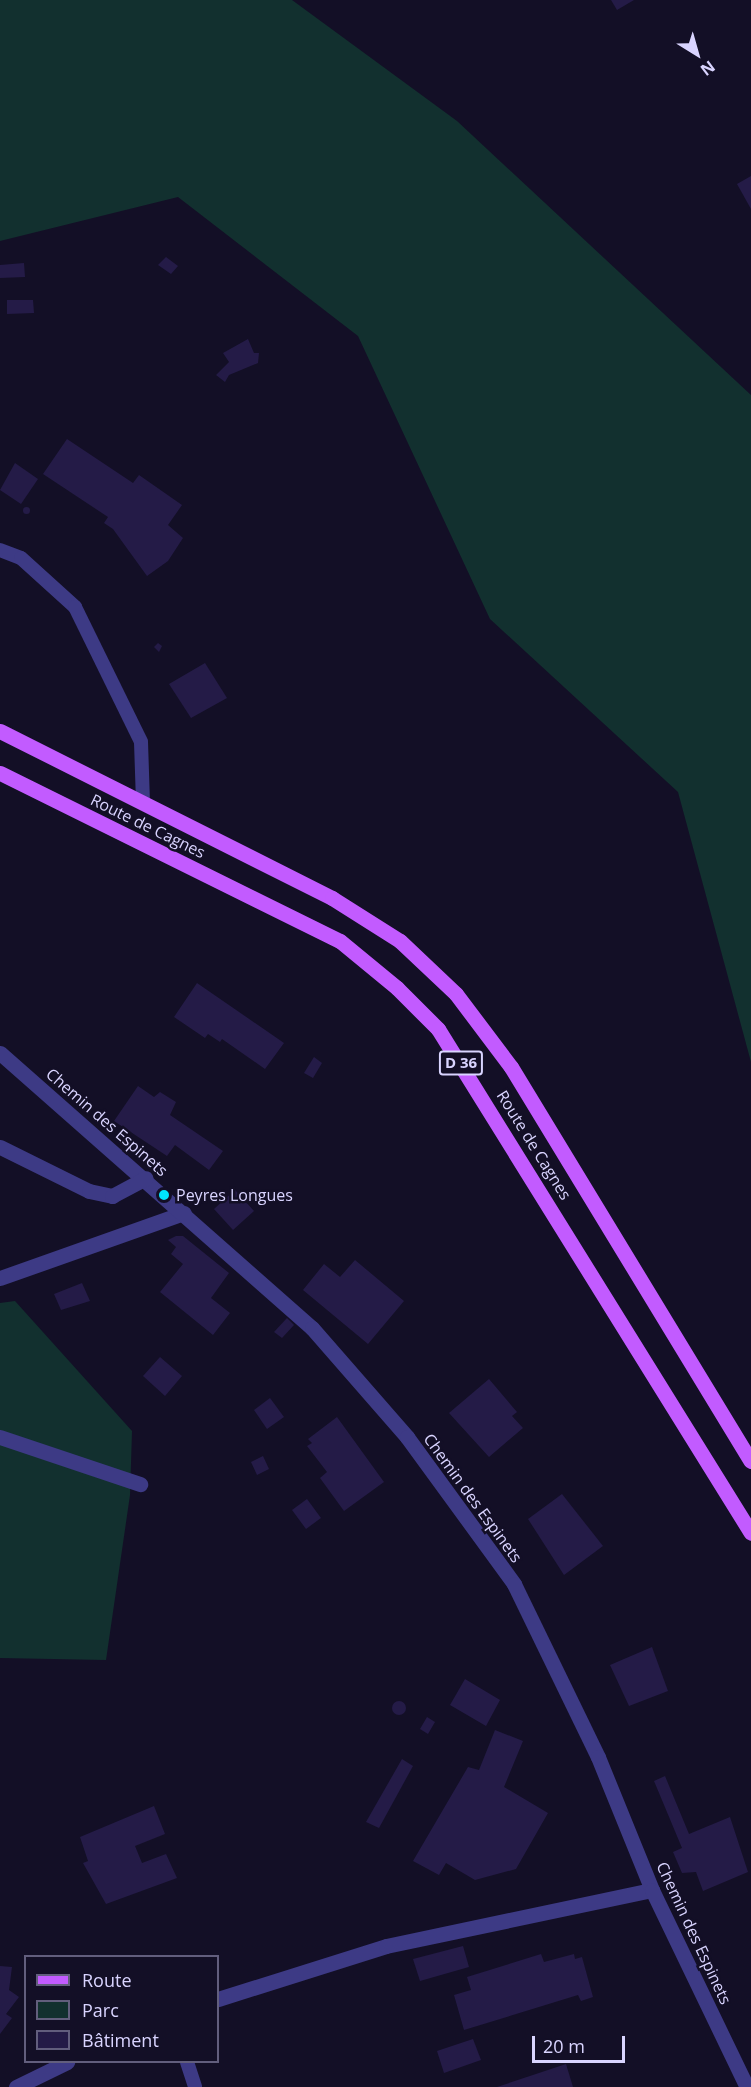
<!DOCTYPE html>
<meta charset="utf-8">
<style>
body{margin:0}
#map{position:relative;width:751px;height:2087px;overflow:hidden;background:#130f26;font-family:"Open Sans",sans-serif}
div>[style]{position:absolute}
.green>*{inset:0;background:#12302f}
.building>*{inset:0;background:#241b47}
.round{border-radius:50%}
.service>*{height:14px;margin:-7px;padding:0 7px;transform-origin:7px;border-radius:7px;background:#3d3a85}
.minor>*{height:15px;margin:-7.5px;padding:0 7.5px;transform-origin:7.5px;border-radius:7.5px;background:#3d3a85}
.tertiary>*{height:15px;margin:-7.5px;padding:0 7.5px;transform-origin:7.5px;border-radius:7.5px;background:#3d3a85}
.primary>*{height:15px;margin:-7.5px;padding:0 7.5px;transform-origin:7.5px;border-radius:7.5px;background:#c25bff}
.dots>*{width:16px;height:16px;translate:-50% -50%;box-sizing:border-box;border:3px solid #130f26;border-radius:50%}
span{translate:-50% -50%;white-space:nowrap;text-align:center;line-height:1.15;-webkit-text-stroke:5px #130f26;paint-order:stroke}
.shield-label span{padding:2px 4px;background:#130f26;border:2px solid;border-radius:4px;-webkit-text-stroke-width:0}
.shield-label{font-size:15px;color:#d9d4ff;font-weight:700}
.street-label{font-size:16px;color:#d9d4ff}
.poi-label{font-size:16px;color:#d9d4ff}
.left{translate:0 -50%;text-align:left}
.legend{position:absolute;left:24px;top:1955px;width:195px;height:108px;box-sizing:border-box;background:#130f26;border:2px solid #625e7d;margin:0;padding:8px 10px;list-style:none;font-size:18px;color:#d9d4ff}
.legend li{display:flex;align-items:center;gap:12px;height:30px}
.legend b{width:30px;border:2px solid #625e7d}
.north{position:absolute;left:667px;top:24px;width:60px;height:60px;-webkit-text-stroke:4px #130f26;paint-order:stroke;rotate:143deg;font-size:16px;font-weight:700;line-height:24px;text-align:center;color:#d9d4ff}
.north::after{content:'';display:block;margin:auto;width:21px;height:27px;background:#d9d4ff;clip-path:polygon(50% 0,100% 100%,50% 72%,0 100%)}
.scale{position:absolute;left:532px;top:2036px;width:93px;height:27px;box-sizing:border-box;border:3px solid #d9d4ff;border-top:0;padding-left:8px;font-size:18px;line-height:21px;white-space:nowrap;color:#d9d4ff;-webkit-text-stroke:4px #130f26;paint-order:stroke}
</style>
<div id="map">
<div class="green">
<i style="clip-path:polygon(0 0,292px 0,457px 121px,751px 395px,751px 1062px,678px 792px,490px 619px,358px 336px,178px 197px,0 241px)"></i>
<i style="clip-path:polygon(15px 1301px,132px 1431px,130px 1495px,106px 1660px,0 1658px,0 1303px)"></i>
</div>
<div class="building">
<i style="clip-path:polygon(611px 0,634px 0,617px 10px)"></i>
<i style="clip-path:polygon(751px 176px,751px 209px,737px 184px)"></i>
<i style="clip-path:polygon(166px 257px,178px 266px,171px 274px,158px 265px)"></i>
<i style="clip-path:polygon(24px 263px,25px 277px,0 278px,0 265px)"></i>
<i style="clip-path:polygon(7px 300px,33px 300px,34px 313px,7px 314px)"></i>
<i style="clip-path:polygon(248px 339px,254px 353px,259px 353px,258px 363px,229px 375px,225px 382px,216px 375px,229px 362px,223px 353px)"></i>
<i style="clip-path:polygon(67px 439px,133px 483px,139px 475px,182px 505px,168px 525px,183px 538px,168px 561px,147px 576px,113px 529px,104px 523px,108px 517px,43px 474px)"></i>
<i style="clip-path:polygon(15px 463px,38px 479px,21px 504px,0 490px)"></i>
<i class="round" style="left:22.5px;top:506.5px;width:7px;height:7px"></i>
<i style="clip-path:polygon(158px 643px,162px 646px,159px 652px,154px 647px)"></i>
<i style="clip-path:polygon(205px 663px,227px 698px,191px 718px,169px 684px)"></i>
<i style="clip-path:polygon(197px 983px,284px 1043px,265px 1069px,222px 1039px,220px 1042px,208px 1034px,205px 1038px,174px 1017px)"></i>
<i style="clip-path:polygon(314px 1057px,322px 1063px,313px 1078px,304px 1073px)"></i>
<i style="clip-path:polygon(138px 1086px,154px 1097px,160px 1092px,176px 1102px,170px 1115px,223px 1151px,209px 1170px,175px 1145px,167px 1156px,114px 1121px)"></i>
<i style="clip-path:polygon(235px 1190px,254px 1211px,233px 1230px,214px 1209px)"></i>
<i style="clip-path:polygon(176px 1236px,183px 1236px,229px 1273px,211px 1298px,230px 1313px,213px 1335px,160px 1292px,183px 1264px,171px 1254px,176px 1247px,168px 1240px)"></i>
<i style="clip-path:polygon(355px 1260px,404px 1301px,368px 1344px,303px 1290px,324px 1264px,340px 1277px)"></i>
<i style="clip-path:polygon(82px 1283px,90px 1301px,61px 1310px,54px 1294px)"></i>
<i style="clip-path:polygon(287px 1318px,294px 1325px,282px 1338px,274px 1332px)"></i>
<i style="clip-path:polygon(160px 1357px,182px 1376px,165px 1396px,143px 1376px)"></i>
<i style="clip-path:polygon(489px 1379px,517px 1412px,512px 1416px,523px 1428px,489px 1457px,449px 1413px)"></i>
<i style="clip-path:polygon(270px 1398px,284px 1417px,267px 1429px,254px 1410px)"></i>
<i style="clip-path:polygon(337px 1417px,384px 1482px,344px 1511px,320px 1478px,327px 1472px,307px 1446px,312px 1443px,308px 1439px)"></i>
<i style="clip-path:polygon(263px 1456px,269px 1469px,257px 1475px,251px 1462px)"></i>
<i style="clip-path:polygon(562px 1494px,603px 1546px,564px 1575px,528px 1519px)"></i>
<i style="clip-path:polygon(307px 1499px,321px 1518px,306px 1529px,292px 1510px)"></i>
<i style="clip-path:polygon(652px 1647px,668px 1691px,629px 1706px,610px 1665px)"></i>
<i style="clip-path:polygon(465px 1679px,500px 1700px,486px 1726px,450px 1705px)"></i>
<i class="round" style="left:392px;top:1701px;width:14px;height:14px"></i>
<i style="clip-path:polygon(427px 1717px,435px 1722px,428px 1734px,420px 1729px)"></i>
<i style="clip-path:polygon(495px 1730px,523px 1741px,504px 1787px,548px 1813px,516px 1869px,475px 1880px,446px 1863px,439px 1875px,413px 1861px,468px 1767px,479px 1770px)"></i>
<i style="clip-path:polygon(402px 1759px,413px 1766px,379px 1828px,366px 1822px)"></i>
<i style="clip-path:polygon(665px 1776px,689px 1834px,730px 1817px,748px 1872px,703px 1891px,696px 1872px,682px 1873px,673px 1852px,682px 1848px,654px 1781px)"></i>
<i style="clip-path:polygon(154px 1806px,165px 1834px,135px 1846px,142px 1863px,166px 1854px,177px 1878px,106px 1904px,83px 1863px,88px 1861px,80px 1837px)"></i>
<i style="clip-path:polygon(463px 1946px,469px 1967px,420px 1981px,413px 1959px)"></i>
<i style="clip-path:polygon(541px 1954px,544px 1962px,574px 1954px,575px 1959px,582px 1957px,593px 1997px,581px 2001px,578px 1995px,464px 2030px,454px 1995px,471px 1990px,467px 1977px)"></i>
<i style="clip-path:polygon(0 1966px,12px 1967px,9px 1990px,19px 1997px,6px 2014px,12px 2018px,0 2034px)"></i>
<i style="clip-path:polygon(473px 2039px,481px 2060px,444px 2073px,437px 2051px)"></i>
<i style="clip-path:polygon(566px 2064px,573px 2087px,497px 2087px)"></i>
</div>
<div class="service">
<i style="left:0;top:550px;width:22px;rotate:21deg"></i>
<i style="left:21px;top:558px;width:73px;rotate:42.2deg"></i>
<i style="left:75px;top:607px;width:150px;rotate:63.9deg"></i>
<i style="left:141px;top:742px;width:61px;rotate:88.1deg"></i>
<i style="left:187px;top:2062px;width:26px;rotate:72deg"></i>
</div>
<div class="minor">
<i style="left:0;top:1278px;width:195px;rotate:-19.5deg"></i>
<i style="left:0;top:1437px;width:148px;rotate:18.6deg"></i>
<i style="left:218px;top:1999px;width:176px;rotate:-17.5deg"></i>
<i style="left:386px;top:1946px;width:272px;rotate:-11.9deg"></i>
<i style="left:16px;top:2087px;width:57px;rotate:-26.1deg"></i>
</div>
<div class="tertiary">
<i style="left:0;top:1053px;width:416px;rotate:41.4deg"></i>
<i style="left:312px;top:1328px;width:145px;rotate:48.9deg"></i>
<i style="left:407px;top:1437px;width:182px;rotate:53.9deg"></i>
<i style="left:514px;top:1584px;width:192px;rotate:64.1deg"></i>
<i style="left:598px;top:1757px;width:144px;rotate:67.9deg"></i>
<i style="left:652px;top:1890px;width:219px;rotate:64.3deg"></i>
<i style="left:0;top:1147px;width:99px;rotate:26.3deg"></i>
<i style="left:89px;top:1191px;width:24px;rotate:12deg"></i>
<i style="left:112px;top:1196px;width:38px;rotate:-28deg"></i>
</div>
<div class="primary">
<i style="left:0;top:731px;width:372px;rotate:26.7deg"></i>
<i style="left:332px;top:898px;width:80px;rotate:32.3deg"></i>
<i style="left:400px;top:941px;width:77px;rotate:43.4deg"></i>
<i style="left:456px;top:994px;width:91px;rotate:53deg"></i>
<i style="left:511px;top:1067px;width:461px;rotate:58.7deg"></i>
<i style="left:0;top:773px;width:379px;rotate:26.3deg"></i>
<i style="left:340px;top:941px;width:74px;rotate:39.5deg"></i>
<i style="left:397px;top:988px;width:58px;rotate:45deg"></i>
<i style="left:438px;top:1029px;width:593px;rotate:58.16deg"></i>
</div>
<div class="dots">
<i style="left:164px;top:1195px;background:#00e5ff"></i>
</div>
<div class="shield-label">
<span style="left:461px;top:1063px">D 36</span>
</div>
<div class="street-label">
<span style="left:148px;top:826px;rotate:26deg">Route de Cagnes</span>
<span style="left:107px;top:1122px;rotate:41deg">Chemin des Espinets</span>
<span style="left:534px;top:1145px;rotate:58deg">Route de Cagnes</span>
<span style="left:473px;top:1498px;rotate:54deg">Chemin des Espinets</span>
<span style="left:694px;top:1933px;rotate:65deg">Chemin des Espinets</span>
</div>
<div class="poi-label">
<span class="left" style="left:176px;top:1195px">Peyres Longues</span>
</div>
<ul class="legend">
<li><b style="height:8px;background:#c25bff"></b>Route</li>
<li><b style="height:16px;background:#12302f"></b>Parc</li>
<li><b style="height:16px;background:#241b47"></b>Bâtiment</li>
</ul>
<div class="north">N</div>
<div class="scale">20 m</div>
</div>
